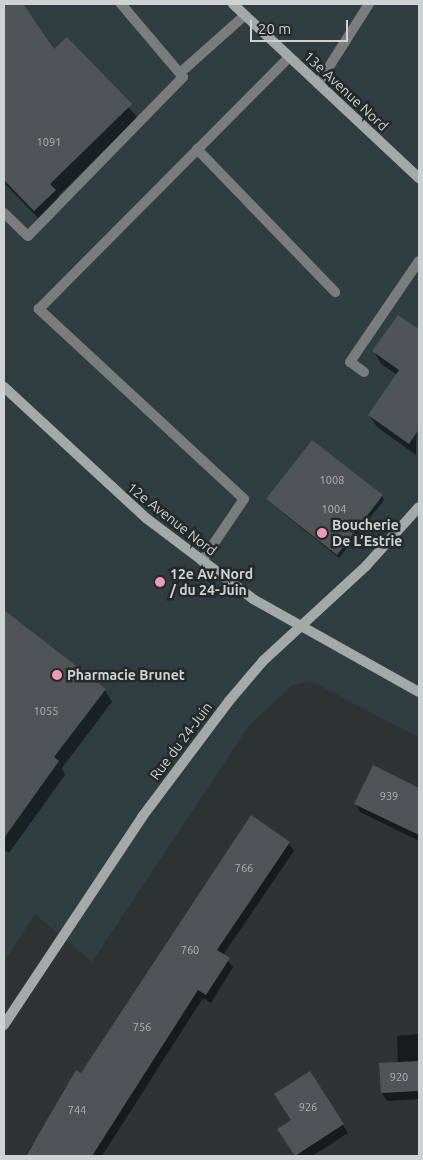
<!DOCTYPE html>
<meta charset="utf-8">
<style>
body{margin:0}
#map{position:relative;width:423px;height:1160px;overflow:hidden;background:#2e3334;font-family:Ubuntu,sans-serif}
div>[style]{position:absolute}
.built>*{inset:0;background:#313e41}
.shadow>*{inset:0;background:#0007}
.building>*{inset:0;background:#4f5556}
.lane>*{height:10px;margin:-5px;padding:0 5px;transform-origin:5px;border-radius:5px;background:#7a7d7e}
.secondary>*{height:10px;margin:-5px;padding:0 5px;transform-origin:5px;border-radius:5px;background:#a3a8a8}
.dots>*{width:14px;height:14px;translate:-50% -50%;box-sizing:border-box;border:2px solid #24292a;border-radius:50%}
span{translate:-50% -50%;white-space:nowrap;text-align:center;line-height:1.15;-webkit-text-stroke:5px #24292a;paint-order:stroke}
.number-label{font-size:11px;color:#afb3b4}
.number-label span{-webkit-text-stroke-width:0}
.street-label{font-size:14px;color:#cfd2d3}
.poi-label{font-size:14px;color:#cfd2d3;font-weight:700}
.left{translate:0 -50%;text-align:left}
.frame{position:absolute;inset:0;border:5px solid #cfd2d3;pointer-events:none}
.scale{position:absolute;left:250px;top:20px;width:98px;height:22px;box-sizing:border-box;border:2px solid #cfd2d3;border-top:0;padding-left:6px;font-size:15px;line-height:18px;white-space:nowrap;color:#cfd2d3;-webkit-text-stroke:4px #24292a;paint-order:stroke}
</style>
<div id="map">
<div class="built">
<i style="clip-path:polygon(4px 4px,419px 4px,419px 737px,310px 681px,292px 685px,248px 727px,92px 962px,35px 914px,4px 962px)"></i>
</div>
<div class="shadow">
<i style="clip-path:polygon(4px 4px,22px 4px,54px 51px,67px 39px,138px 118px,58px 196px,62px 203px,42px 222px,4px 183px)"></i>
<i style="clip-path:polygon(399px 316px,419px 331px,416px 455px,377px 427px,369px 415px,397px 375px,381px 364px,374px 351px)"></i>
<i style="clip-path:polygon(382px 495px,384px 500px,339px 558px,267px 500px)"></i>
<i style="clip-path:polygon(4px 611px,105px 690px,112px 702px,62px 768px,65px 775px,9px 853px,4px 850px)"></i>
<i style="clip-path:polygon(374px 767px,419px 789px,419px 841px,360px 812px,356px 804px)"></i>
<i style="clip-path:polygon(289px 843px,294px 851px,223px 955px,233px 967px,211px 1003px,203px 998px,102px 1156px,25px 1156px,77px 1072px,81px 1075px)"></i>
<i style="clip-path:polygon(419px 1034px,419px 1099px,387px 1101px,382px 1093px,398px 1063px,397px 1036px)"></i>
<i style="clip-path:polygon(310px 1073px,348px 1133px,312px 1156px,296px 1156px,284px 1137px)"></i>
</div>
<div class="building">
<i style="clip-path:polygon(4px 4px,23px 4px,54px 49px,67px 37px,132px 104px,50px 184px,56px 190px,34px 211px,4px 180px)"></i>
<i style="clip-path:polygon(398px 315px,419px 329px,419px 429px,409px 444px,368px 415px,399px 370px,372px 351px)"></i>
<i style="clip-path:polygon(312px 440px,383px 495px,337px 555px,266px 499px)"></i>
<i style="clip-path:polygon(4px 610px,106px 689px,54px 757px,59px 761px,4px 838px)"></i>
<i style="clip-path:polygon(373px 765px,419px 788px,419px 835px,354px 804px)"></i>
<i style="clip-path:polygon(251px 815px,290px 842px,217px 950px,230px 958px,206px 995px,198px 990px,92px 1156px,26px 1156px,76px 1070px,81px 1073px)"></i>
<i style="clip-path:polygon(419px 1061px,419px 1091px,381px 1093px,379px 1063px)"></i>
<i style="clip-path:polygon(310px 1071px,344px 1124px,295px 1156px,277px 1129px,291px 1120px,274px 1094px)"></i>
</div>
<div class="lane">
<i style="left:180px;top:73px;width:87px;rotate:-41.7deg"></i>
<i style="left:318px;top:84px;width:95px;rotate:-57.5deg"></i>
<i style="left:197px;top:149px;width:199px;rotate:46deg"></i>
<i style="left:4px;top:213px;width:33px;rotate:44deg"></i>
<i style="left:28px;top:236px;width:222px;rotate:-45.7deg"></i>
<i style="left:183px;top:77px;width:96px;rotate:-130.3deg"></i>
<i style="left:364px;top:372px;width:17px;rotate:-144deg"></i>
<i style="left:350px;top:362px;width:122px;rotate:-55.7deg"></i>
<i style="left:202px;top:561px;width:75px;rotate:-55.9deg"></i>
<i style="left:244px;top:499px;width:280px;rotate:-137.2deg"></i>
<i style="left:39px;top:309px;width:355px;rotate:-45.2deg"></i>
</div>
<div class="secondary">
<i style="left:233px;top:4px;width:255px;rotate:43.1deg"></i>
<i style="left:4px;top:387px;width:193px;rotate:42.7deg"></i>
<i style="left:146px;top:518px;width:134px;rotate:37.1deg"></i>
<i style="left:253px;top:599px;width:190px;rotate:29.3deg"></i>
<i style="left:4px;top:1025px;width:250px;rotate:-56.4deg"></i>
<i style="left:142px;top:817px;width:145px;rotate:-53.1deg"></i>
<i style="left:229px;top:701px;width:52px;rotate:-49.6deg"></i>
<i style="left:263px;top:661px;width:140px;rotate:-42.7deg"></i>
<i style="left:366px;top:566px;width:79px;rotate:-48.1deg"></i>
</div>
<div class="dots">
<i style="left:322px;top:533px;background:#f19ab2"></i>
<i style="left:160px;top:582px;background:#f19ab2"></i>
<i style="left:57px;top:675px;background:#f19ab2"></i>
</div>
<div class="number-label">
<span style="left:49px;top:142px">1091</span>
<span style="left:332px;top:480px">1008</span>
<span style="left:334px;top:509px">1004</span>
<span style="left:46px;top:711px">1055</span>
<span style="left:389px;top:796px">939</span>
<span style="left:244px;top:868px">766</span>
<span style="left:190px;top:950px">760</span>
<span style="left:142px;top:1027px">756</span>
<span style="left:399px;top:1077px">920</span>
<span style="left:308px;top:1107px">926</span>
<span style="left:77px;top:1110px">744</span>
</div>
<div class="street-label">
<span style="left:346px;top:91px;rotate:43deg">13e Avenue Nord</span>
<span style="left:172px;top:519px;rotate:38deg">12e Avenue Nord</span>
<span style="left:181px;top:741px;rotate:-53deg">Rue du 24-Juin</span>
</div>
<div class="poi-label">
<span class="left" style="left:332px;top:533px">Boucherie<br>De L’Estrie</span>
<span class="left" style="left:170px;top:582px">12e Av. Nord<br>/ du 24-Juin</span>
<span class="left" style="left:67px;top:675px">Pharmacie Brunet</span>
</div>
<div class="frame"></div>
<div class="scale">20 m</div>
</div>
